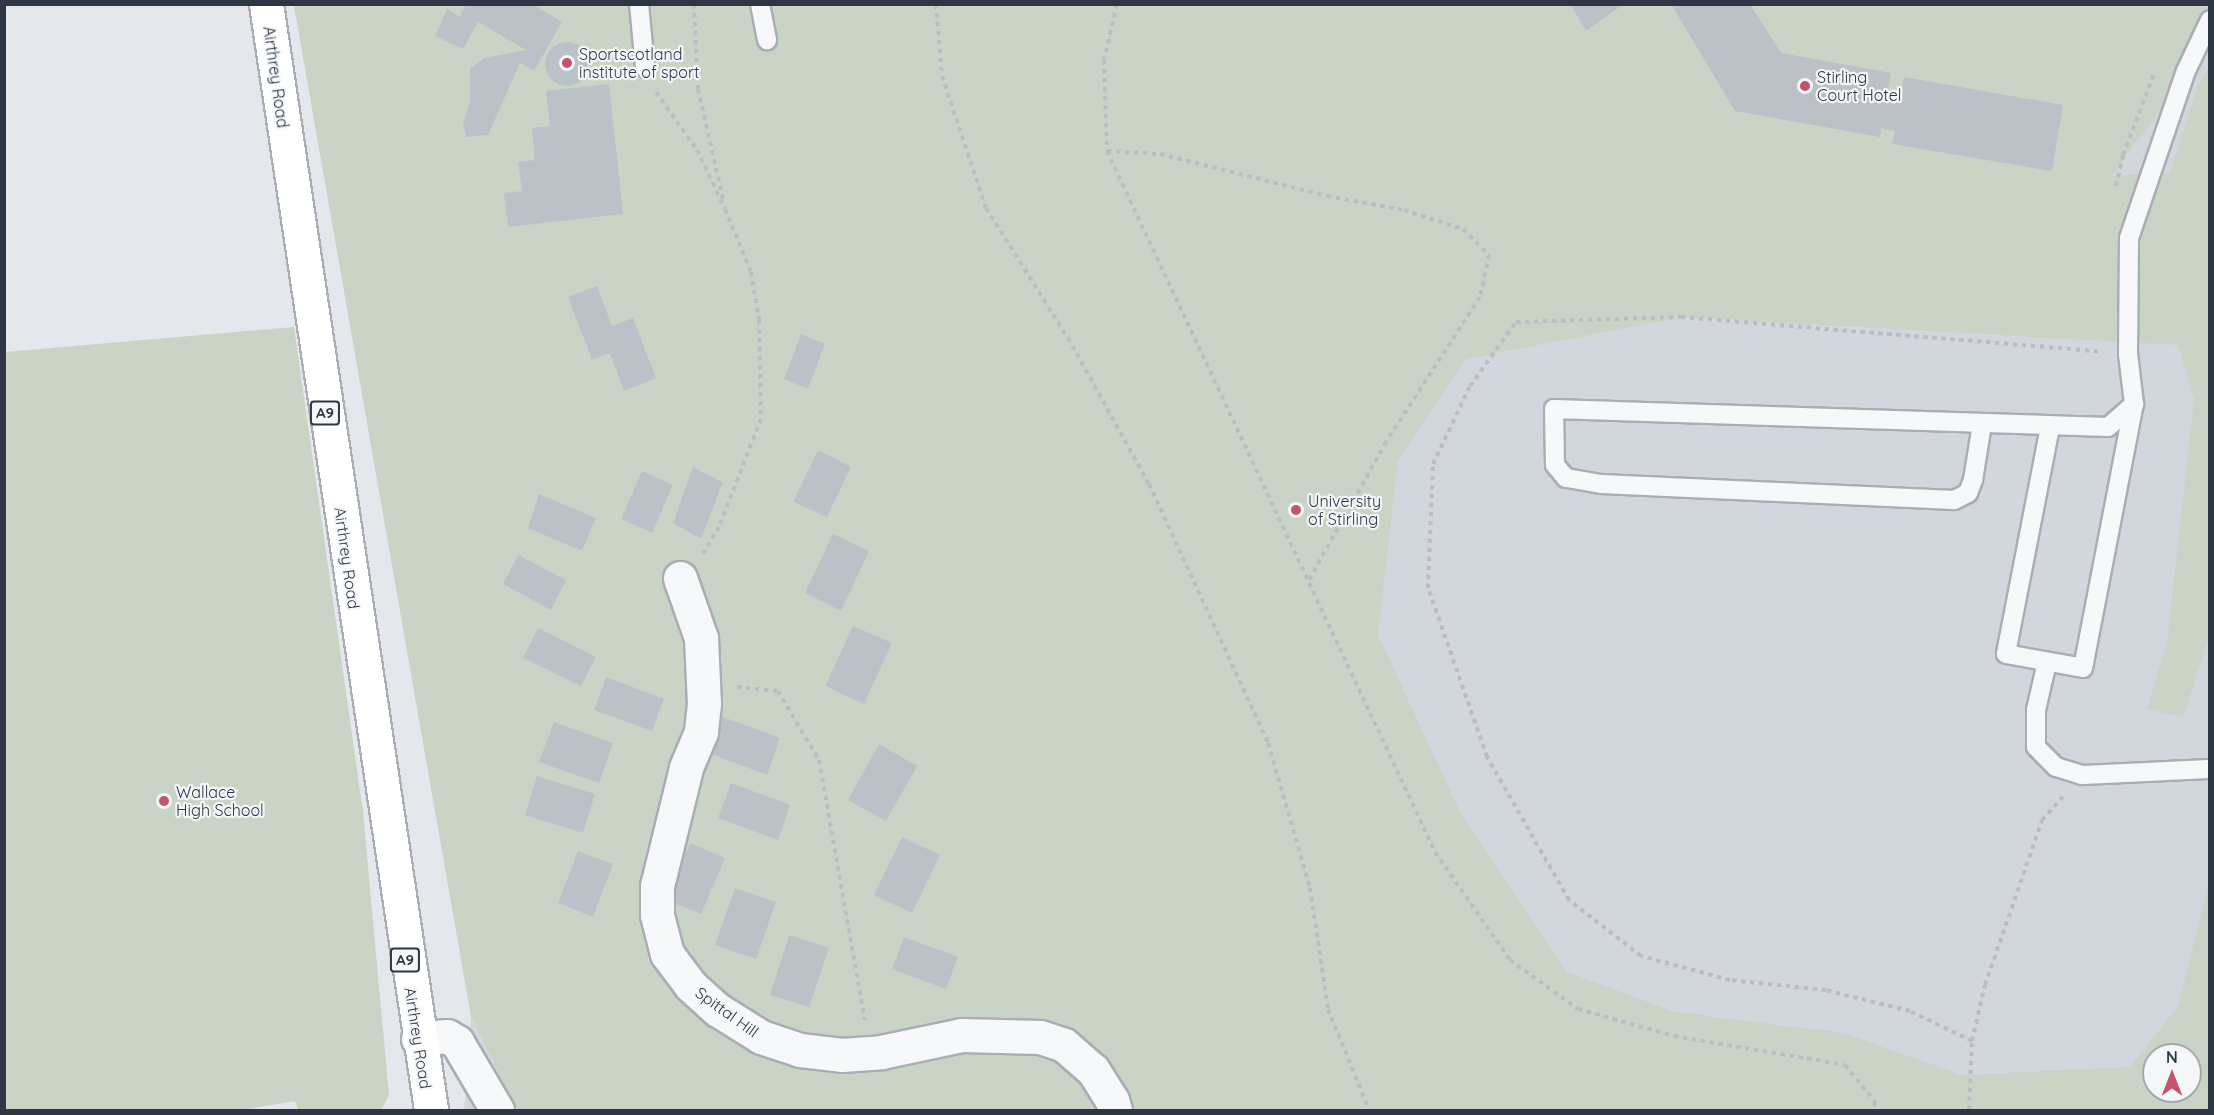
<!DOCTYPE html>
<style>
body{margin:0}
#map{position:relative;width:2214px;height:1115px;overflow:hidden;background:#e4e7eb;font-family:Quicksand,sans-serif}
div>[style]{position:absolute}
.built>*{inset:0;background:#d2d6dd}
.green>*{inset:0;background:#cad4c6}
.building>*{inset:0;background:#bcc1c7}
.round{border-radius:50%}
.path>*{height:4px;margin-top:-2px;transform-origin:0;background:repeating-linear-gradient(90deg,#babec2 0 4.5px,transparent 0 9px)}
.roads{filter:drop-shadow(2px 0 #a9aeb5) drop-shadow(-2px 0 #a9aeb5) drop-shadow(0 2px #a9aeb5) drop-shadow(0 -2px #a9aeb5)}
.service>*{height:18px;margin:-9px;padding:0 9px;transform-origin:9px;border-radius:9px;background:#f7f8f9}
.minor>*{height:33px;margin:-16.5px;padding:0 16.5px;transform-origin:16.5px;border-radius:16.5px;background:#f7f8f9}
.primary>*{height:33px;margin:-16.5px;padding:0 16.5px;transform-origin:16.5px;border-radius:16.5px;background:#fff}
.dots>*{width:16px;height:16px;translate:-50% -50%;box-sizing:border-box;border:3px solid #f4f6f8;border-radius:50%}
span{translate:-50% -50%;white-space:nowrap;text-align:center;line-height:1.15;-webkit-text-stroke:4.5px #f4f6f8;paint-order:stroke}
.shield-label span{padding:2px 4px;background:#f4f6f8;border:2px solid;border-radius:4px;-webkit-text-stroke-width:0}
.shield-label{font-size:15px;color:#2d3642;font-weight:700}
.poi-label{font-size:16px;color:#2d3642}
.left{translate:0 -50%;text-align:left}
.street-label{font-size:16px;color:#2d3642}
.frame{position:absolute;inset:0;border:6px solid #2d3642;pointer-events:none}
.north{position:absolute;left:2142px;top:1043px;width:60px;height:60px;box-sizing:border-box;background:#f4f6f8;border:2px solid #a4a9af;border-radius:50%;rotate:0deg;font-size:16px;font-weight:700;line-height:24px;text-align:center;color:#2d3642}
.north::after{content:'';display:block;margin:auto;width:21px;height:27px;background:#c6536b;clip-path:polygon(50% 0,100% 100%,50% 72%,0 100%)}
</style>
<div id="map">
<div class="built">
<i style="clip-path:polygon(evenodd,294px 5px,2209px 5px,2209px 1110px,464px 1110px,471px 1016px,294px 5px,2154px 1055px,2190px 1055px,2190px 1091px,2154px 1091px,2154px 1055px)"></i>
</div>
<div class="green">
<i style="clip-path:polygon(evenodd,294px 5px,2209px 5px,2209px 47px,2111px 176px,2170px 173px,2196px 90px,2209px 68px,2210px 635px,2183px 717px,2147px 709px,2167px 642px,2194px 400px,2178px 345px,1681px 317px,1466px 359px,1398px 460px,1378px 635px,1459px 810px,1567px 972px,1675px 1012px,1843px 1033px,1962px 1075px,2130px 1067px,2178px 1006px,2209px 883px,2209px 1110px,517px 1110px,471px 1016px,294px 5px,2154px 1055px,2190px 1055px,2190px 1091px,2154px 1091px,2154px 1055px)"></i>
<i style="clip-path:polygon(294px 327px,363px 812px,389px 1095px,381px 1110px,298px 1110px,295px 1101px,243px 1110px,5px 1110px,5px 352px)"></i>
</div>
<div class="building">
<i style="clip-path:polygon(466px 4px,532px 4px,562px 22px,534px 71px,520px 63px,488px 135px,466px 137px,463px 125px,470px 100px,470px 69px,484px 58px,526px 50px,478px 22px,463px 49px,435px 36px,447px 9px,460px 17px)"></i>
<i style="clip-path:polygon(1570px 4px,1624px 4px,1586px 31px)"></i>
<i style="clip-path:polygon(1671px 4px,1750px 4px,1781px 53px,1891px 73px,1887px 95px,1900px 97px,1904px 77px,2063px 105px,2052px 171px,1892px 144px,1895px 131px,1881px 128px,1880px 137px,1735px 111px)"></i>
<i class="round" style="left:545px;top:42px;width:44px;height:44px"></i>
<i style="clip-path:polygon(609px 84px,623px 214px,508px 227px,504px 193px,522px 191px,518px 162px,535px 160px,532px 128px,550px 126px,546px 91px)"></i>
<i style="clip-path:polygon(597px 286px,612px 326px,633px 318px,656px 378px,624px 391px,610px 353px,592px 360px,568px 297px)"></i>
<i style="clip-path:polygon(801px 334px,825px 344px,808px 389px,784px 379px)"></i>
<i style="clip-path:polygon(818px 450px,851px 467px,827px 517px,793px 502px)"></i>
<i style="clip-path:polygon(693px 467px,723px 482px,701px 539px,673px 523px)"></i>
<i style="clip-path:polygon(642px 471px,673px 485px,652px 533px,621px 519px)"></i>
<i style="clip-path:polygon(539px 494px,596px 518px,582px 551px,528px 528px)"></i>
<i style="clip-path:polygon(833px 534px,869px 551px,841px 611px,805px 593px)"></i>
<i style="clip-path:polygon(518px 555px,566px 580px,551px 610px,503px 584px)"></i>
<i style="clip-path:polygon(853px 626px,892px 643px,864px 704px,825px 686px)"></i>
<i style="clip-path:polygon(538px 628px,596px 657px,581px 686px,523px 658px)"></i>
<i style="clip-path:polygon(606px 677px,664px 699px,652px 731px,594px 710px)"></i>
<i style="clip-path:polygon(723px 717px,780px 738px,767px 775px,709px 753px)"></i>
<i style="clip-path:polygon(554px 722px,613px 743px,599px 783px,539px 762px)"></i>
<i style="clip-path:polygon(879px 744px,917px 766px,886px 821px,848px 800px)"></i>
<i style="clip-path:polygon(537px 776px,595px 794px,583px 833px,525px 815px)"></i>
<i style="clip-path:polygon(731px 783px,790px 805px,778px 840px,718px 818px)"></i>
<i style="clip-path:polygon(902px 837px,940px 855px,912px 913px,874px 895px)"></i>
<i style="clip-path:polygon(690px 843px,725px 858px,701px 914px,666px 900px)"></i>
<i style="clip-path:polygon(578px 851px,613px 864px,593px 917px,558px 903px)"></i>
<i style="clip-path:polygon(735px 888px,776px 902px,756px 959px,715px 945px)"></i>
<i style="clip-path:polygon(789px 935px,829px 948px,809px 1007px,770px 995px)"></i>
<i style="clip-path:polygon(904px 937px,958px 957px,946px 989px,892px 969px)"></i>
</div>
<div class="path">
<i style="left:694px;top:4px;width:85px;rotate:87.3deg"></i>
<i style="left:698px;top:89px;width:117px;rotate:77.2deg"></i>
<i style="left:936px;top:4px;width:72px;rotate:85.2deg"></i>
<i style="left:942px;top:76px;width:139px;rotate:71.6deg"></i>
<i style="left:986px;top:208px;width:154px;rotate:57.8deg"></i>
<i style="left:1068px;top:338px;width:167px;rotate:61deg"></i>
<i style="left:1149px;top:484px;width:285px;rotate:65.3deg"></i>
<i style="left:1268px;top:743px;width:151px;rotate:73.8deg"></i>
<i style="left:1310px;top:888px;width:122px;rotate:81.5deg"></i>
<i style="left:1328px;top:1009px;width:109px;rotate:67.9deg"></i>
<i style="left:1117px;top:4px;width:57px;rotate:103.1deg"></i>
<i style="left:1104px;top:60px;width:91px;rotate:88.1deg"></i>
<i style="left:1107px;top:151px;width:53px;rotate:3.2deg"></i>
<i style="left:1160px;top:154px;width:172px;rotate:14.1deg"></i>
<i style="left:1327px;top:196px;width:78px;rotate:10.3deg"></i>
<i style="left:1404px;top:210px;width:62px;rotate:17.9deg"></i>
<i style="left:1463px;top:229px;width:37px;rotate:45deg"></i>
<i style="left:1489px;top:255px;width:43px;rotate:102.1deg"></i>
<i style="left:1480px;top:297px;width:173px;rotate:123deg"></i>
<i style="left:1386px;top:442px;width:158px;rotate:119.2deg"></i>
<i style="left:656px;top:92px;width:71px;rotate:54.7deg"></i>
<i style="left:697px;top:150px;width:65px;rotate:64.6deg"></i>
<i style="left:725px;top:209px;width:68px;rotate:67.6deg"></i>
<i style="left:751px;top:272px;width:49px;rotate:80.5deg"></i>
<i style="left:759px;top:320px;width:99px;rotate:88.8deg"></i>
<i style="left:761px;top:419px;width:116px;rotate:111.3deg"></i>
<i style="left:719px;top:527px;width:31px;rotate:121deg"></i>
<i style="left:1107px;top:151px;width:774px;rotate:64.92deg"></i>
<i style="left:1435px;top:852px;width:131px;rotate:55.2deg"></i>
<i style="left:1510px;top:960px;width:84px;rotate:35.8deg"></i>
<i style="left:1578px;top:1009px;width:100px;rotate:15.7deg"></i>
<i style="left:1674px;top:1036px;width:173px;rotate:9.6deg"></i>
<i style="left:1845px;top:1065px;width:48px;rotate:51deg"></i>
<i style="left:1875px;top:1102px;width:8px;rotate:104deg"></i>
<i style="left:2116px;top:186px;width:32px;rotate:-77deg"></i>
<i style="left:2123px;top:155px;width:87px;rotate:-69.1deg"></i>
<i style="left:737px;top:687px;width:41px;rotate:5.6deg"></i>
<i style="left:778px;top:691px;width:80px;rotate:59.3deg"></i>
<i style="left:819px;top:760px;width:264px;rotate:80deg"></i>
<i style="left:1972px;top:1041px;width:69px;rotate:-154.2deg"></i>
<i style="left:1910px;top:1011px;width:87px;rotate:-166deg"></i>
<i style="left:1826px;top:990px;width:97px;rotate:-174.1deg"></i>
<i style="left:1730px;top:980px;width:92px;rotate:-164.9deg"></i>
<i style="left:1641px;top:956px;width:91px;rotate:-142.1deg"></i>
<i style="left:1569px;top:900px;width:165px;rotate:-119.8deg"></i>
<i style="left:1487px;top:757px;width:179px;rotate:-109.2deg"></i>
<i style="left:1428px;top:588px;width:124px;rotate:-87.7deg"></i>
<i style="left:1433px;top:464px;width:86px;rotate:-64.6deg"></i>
<i style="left:1470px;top:386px;width:79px;rotate:-54.3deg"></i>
<i style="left:1516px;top:322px;width:165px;rotate:-1.7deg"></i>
<i style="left:1681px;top:317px;width:423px;rotate:4.7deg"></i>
<i style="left:1969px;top:1110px;width:69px;rotate:-87.5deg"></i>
<i style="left:1972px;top:1041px;width:57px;rotate:-76.9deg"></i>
<i style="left:1985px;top:985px;width:175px;rotate:-70.9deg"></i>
<i style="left:2042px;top:820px;width:31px;rotate:-48deg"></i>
</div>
<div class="roads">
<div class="service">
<i style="left:639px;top:4px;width:64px;rotate:84.6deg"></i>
<i style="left:760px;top:4px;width:37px;rotate:79deg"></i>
<i style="left:1982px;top:424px;width:57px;rotate:99.1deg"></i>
<i style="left:1973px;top:480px;width:14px;rotate:111deg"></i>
<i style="left:1968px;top:493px;width:16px;rotate:153deg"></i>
<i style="left:1954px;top:500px;width:353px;rotate:-177.4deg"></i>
<i style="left:1601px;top:484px;width:36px;rotate:-170deg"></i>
<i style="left:1566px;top:478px;width:17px;rotate:-130deg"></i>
<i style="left:1555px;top:465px;width:56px;rotate:-91deg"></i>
<i style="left:1554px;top:409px;width:554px;rotate:1.86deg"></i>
<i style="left:2108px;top:427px;width:35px;rotate:-41deg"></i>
<i style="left:2050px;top:427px;width:231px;rotate:101deg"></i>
<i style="left:2006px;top:654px;width:78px;rotate:10.3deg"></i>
<i style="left:2083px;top:668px;width:269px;rotate:-79.1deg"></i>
<i style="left:2134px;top:404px;width:50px;rotate:-96.8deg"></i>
<i style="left:2128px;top:354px;width:116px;rotate:-89.5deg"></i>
<i style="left:2129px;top:238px;width:176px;rotate:-71.2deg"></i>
<i style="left:2186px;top:71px;width:56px;rotate:-64.8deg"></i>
<i style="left:2047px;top:662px;width:49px;rotate:102.9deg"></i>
<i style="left:2036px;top:710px;width:37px;rotate:90deg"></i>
<i style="left:2036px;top:747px;width:28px;rotate:45deg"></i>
<i style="left:2056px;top:767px;width:27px;rotate:17deg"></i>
<i style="left:2082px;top:775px;width:128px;rotate:-2.7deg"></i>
</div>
<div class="minor">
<i style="left:680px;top:578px;width:64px;rotate:70.7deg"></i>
<i style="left:701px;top:638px;width:65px;rotate:87.4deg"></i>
<i style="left:704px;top:703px;width:29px;rotate:96deg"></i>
<i style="left:701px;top:732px;width:39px;rotate:113deg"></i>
<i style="left:686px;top:768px;width:122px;rotate:103.8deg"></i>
<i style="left:657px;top:886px;width:29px;rotate:90deg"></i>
<i style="left:657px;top:915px;width:40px;rotate:75.6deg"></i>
<i style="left:667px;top:954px;width:39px;rotate:53deg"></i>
<i style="left:690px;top:985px;width:38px;rotate:42deg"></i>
<i style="left:718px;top:1010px;width:51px;rotate:32.1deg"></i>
<i style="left:761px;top:1037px;width:41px;rotate:18.4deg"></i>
<i style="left:800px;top:1050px;width:42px;rotate:6.8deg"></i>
<i style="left:842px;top:1055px;width:39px;rotate:-4deg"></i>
<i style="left:881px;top:1052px;width:83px;rotate:-11.9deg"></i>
<i style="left:962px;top:1035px;width:78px;rotate:1.5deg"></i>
<i style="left:1040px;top:1037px;width:25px;rotate:18deg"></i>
<i style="left:1064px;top:1045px;width:38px;rotate:41deg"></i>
<i style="left:1093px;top:1070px;width:36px;rotate:58deg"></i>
<i style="left:1112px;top:1100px;width:10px;rotate:73deg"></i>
<i style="left:418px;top:1039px;width:29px;rotate:-6deg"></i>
<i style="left:447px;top:1036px;width:12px;rotate:31deg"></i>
<i style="left:457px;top:1042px;width:79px;rotate:59.5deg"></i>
</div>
<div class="primary">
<i style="left:266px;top:4px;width:1118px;rotate:81.51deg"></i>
</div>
</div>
<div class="dots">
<i style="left:567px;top:63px;background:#c6536b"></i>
<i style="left:1805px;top:86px;background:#c6536b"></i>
<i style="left:1296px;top:510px;background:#c6536b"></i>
<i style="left:164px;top:801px;background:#c6536b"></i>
</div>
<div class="shield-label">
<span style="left:325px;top:413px">A9</span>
<span style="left:405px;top:960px">A9</span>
</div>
<div class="poi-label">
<span class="left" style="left:579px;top:63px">Sportscotland<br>institute of sport</span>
<span class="left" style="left:1817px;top:86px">Stirling<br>Court Hotel</span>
<span class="left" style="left:1308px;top:510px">University<br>of Stirling</span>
<span class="left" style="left:176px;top:801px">Wallace<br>High School</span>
</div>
<div class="street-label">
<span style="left:276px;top:77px;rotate:82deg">Airthrey Road</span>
<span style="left:347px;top:558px;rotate:82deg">Airthrey Road</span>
<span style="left:727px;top:1012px;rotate:36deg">Spittal Hill</span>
<span style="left:418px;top:1038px;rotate:81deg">Airthrey Road</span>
</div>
<div class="frame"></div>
<div class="north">N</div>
</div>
